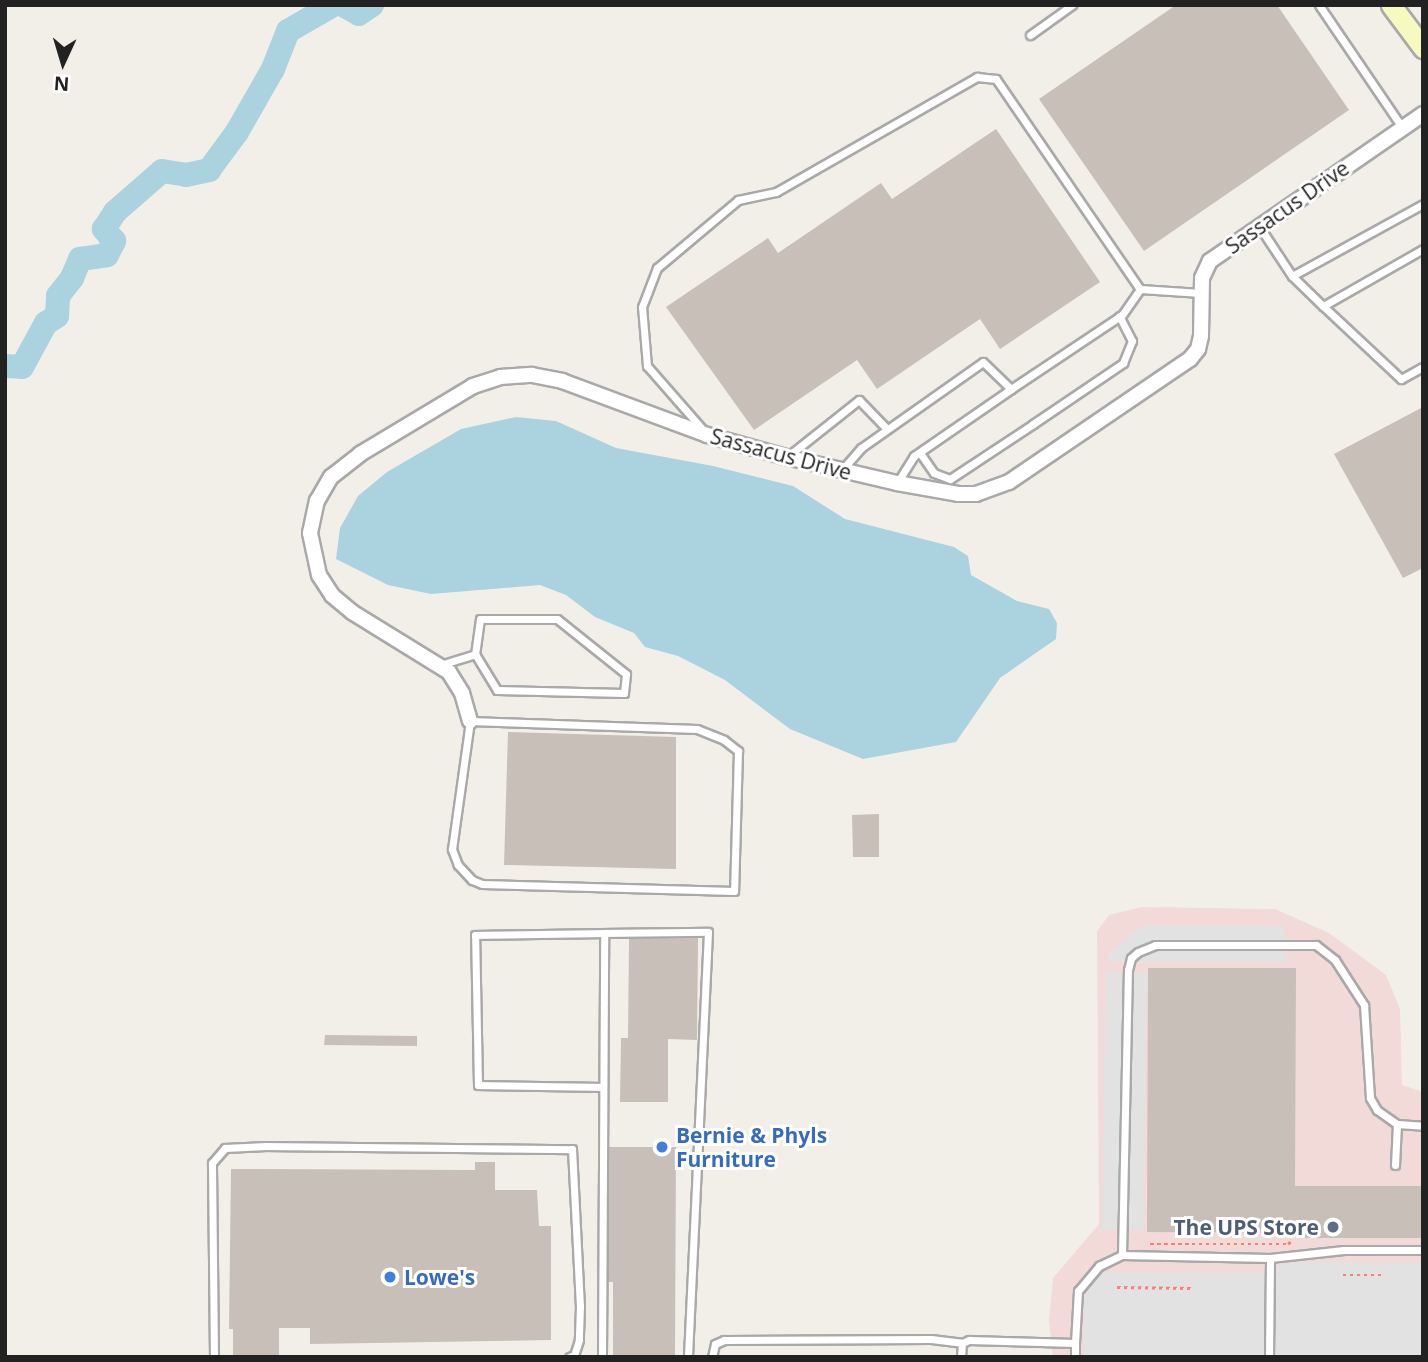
<!DOCTYPE html>
<style>
body{margin:0}
#map{position:relative;width:1428px;height:1362px;overflow:hidden;background:#f2efe9;font-family:"Open Sans",sans-serif}
div>[style]{position:absolute}
.commercial>*{inset:0;background:#f2dad9}
.parking>*{inset:0;background:#e2e2e2}
.water>*{inset:0;background:#aad3df}
.river>*{height:24px;margin:-12px;padding:0 12px;transform-origin:12px;border-radius:12px;background:#aad3df}
.building>*{inset:0;background:#c7bfb8}
.path>*{height:2.5px;margin-top:-1.25px;transform-origin:0;background:repeating-linear-gradient(90deg,#fa8072 0 3.5px,transparent 0 7px)}
.roads{filter:drop-shadow(2px 0 #a9a9a9) drop-shadow(-2px 0 #a9a9a9) drop-shadow(0 2px #a9a9a9) drop-shadow(0 -2px #a9a9a9)}
.lane>*{height:7px;margin:-3.5px;padding:0 3.5px;transform-origin:3.5px;border-radius:3.5px;background:#fff}
.street>*{height:14px;margin:-7px;padding:0 7px;transform-origin:7px;border-radius:7px;background:#fff}
.secondary>*{height:19px;margin:-9.5px;padding:0 9.5px;transform-origin:9.5px;border-radius:9.5px;background:#f7fabf}
.dots>*{width:19px;height:19px;translate:-50% -50%;box-sizing:border-box;border:4px solid #fff;border-radius:50%}
span{translate:-50% -50%;white-space:nowrap;text-align:center;line-height:1.15;-webkit-text-stroke:6px #fff;paint-order:stroke}
.street-label{font-size:21px;color:#222}
.shop-label{font-size:21px;color:#366cbe;font-weight:700}
.left{translate:0 -50%;text-align:left}
.service-label{font-size:21px;color:#4e5e75;font-weight:700}
.right{translate:-100% -50%;text-align:right}
.frame{position:absolute;inset:0;border:7px solid #222;pointer-events:none}
.north{position:absolute;left:28px;top:28px;width:70px;height:70px;-webkit-text-stroke:5px #fff;paint-order:stroke;rotate:184deg;font-size:19px;font-weight:700;line-height:28px;text-align:center;color:#222}
.north::after{content:'';display:block;margin:auto;width:24px;height:32px;background:#222;clip-path:polygon(50% 0,100% 100%,50% 72%,0 100%)}
</style>
<div id="map">
<div class="commercial">
<i style="clip-path:polygon(1142px 907px,1275px 909px,1329px 933px,1386px 975px,1400px 1009px,1402px 1085px,1423px 1092px,1423px 1357px,1053px 1357px,1049px 1320px,1053px 1278px,1099px 1224px,1097px 931px,1109px 915px)"></i>
</div>
<div class="parking">
<i style="clip-path:polygon(1149px 925px,1283px 925px,1286px 962px,1107px 962px,1111px 953px,1130px 933px)"></i>
<i style="clip-path:polygon(1106px 972px,1147px 972px,1143px 1230px,1102px 1230px)"></i>
<i style="clip-path:polygon(1295px 1262px,1423px 1263px,1423px 1357px,1084px 1357px,1084px 1296px,1102px 1272px,1257px 1272px)"></i>
</div>
<div class="water">
<i style="clip-path:polygon(516px 417px,556px 421px,616px 448px,713px 466px,793px 486px,845px 519px,954px 547px,968px 556px,971px 575px,1017px 601px,1049px 609px,1057px 623px,1056px 639px,1000px 678px,956px 742px,863px 759px,790px 729px,725px 680px,678px 656px,645px 647px,634px 633px,595px 617px,566px 595px,540px 585px,431px 594px,388px 585px,336px 559px,340px 528px,358px 496px,387px 472px,461px 429px)"></i>
</div>
<div class="river">
<i style="left:343px;top:5px;width:18px;rotate:29deg"></i>
<i style="left:359px;top:14px;width:16px;rotate:-35deg"></i>
<i style="left:5px;top:366px;width:17px;rotate:3deg"></i>
<i style="left:22px;top:367px;width:50px;rotate:-61.4deg"></i>
<i style="left:46px;top:323px;width:13px;rotate:-32deg"></i>
<i style="left:57px;top:316px;width:20px;rotate:-87deg"></i>
<i style="left:58px;top:296px;width:23px;rotate:-52deg"></i>
<i style="left:72px;top:278px;width:21px;rotate:-67deg"></i>
<i style="left:80px;top:259px;width:27px;rotate:-8deg"></i>
<i style="left:107px;top:255px;width:16px;rotate:-63deg"></i>
<i style="left:114px;top:241px;width:16px;rotate:-130deg"></i>
<i style="left:104px;top:229px;width:20px;rotate:-57deg"></i>
<i style="left:115px;top:212px;width:62px;rotate:-41.1deg"></i>
<i style="left:162px;top:171px;width:24px;rotate:9deg"></i>
<i style="left:186px;top:175px;width:24px;rotate:-12deg"></i>
<i style="left:209px;top:170px;width:47px;rotate:-53.6deg"></i>
<i style="left:237px;top:132px;width:73px;rotate:-60.3deg"></i>
<i style="left:273px;top:69px;width:41px;rotate:-68.5deg"></i>
<i style="left:288px;top:31px;width:52px;rotate:-30deg"></i>
</div>
<div class="building">
<i style="clip-path:polygon(1176px 5px,1277px 5px,1349px 110px,1144px 251px,1039px 99px)"></i>
<i style="clip-path:polygon(996px 129px,1100px 282px,1000px 349px,980px 319px,877px 389px,857px 360px,754px 430px,666px 307px,768px 238px,778px 253px,881px 183px,892px 199px)"></i>
<i style="clip-path:polygon(1423px 407px,1423px 568px,1403px 578px,1334px 454px)"></i>
<i style="clip-path:polygon(508px 732px,676px 737px,676px 869px,504px 865px)"></i>
<i style="clip-path:polygon(879px 814px,879px 857px,853px 857px,852px 815px)"></i>
<i style="clip-path:polygon(698px 938px,697px 1040px,668px 1039px,668px 1102px,620px 1102px,621px 1038px,628px 1038px,629px 939px)"></i>
<i style="clip-path:polygon(1148px 968px,1296px 968px,1295px 1186px,1423px 1186px,1423px 1238px,1295px 1238px,1295px 1233px,1147px 1232px)"></i>
<i style="clip-path:polygon(325px 1035px,417px 1036px,417px 1046px,324px 1045px)"></i>
<i style="clip-path:polygon(609px 1147px,676px 1147px,675px 1357px,613px 1357px,613px 1282px,608px 1282px)"></i>
<i style="clip-path:polygon(475px 1162px,495px 1162px,495px 1190px,537px 1190px,539px 1226px,551px 1226px,551px 1340px,310px 1344px,310px 1328px,279px 1328px,279px 1357px,233px 1357px,233px 1329px,229px 1329px,231px 1169px,475px 1170px)"></i>
</div>
<div class="path">
<i style="left:1150px;top:1244px;width:138px"></i>
<i style="left:1288px;top:1244px;width:6px;rotate:-45deg"></i>
<i style="left:1343px;top:1275px;width:39px"></i>
<i style="left:1117px;top:1287px;width:74px;rotate:0.8deg"></i>
</div>
<div class="roads">
<div class="lane">
<i style="left:1319px;top:5px;width:148px;rotate:55.8deg"></i>
<i style="left:1030px;top:35px;width:52px;rotate:-35.5deg"></i>
<i style="left:1259px;top:226px;width:60px;rotate:56.6deg"></i>
<i style="left:1292px;top:276px;width:149px;rotate:-28.8deg"></i>
<i style="left:1423px;top:249px;width:115px;rotate:150.3deg"></i>
<i style="left:1323px;top:306px;width:107px;rotate:43.1deg"></i>
<i style="left:1401px;top:379px;width:25px;rotate:-29deg"></i>
<i style="left:1292px;top:276px;width:43px;rotate:44.1deg"></i>
<i style="left:704px;top:431px;width:86px;rotate:-131.2deg"></i>
<i style="left:647px;top:366px;width:59px;rotate:-94.8deg"></i>
<i style="left:642px;top:307px;width:42px;rotate:-69deg"></i>
<i style="left:657px;top:268px;width:106px;rotate:-40deg"></i>
<i style="left:738px;top:200px;width:39px;rotate:-12deg"></i>
<i style="left:776px;top:192px;width:232px;rotate:-29.8deg"></i>
<i style="left:977px;top:77px;width:19px;rotate:6deg"></i>
<i style="left:996px;top:79px;width:255px;rotate:55.6deg"></i>
<i style="left:1140px;top:289px;width:61px;rotate:3.8deg"></i>
<i style="left:920px;top:453px;width:24px;rotate:55deg"></i>
<i style="left:934px;top:473px;width:17px;rotate:21deg"></i>
<i style="left:950px;top:479px;width:100px;rotate:-33.5deg"></i>
<i style="left:1033px;top:424px;width:109px;rotate:-34.1deg"></i>
<i style="left:1123px;top:363px;width:24px;rotate:-68deg"></i>
<i style="left:1132px;top:341px;width:28px;rotate:-117deg"></i>
<i style="left:787px;top:457px;width:92px;rotate:-38.4deg"></i>
<i style="left:859px;top:400px;width:40px;rotate:46deg"></i>
<i style="left:841px;top:471px;width:30px;rotate:-49deg"></i>
<i style="left:861px;top:448px;width:149px;rotate:-35.2deg"></i>
<i style="left:983px;top:362px;width:39px;rotate:44deg"></i>
<i style="left:1011px;top:389px;width:133px;rotate:-33.7deg"></i>
<i style="left:1122px;top:315px;width:32px;rotate:-55deg"></i>
<i style="left:897px;top:483px;width:32px;rotate:-58deg"></i>
<i style="left:914px;top:456px;width:118px;rotate:-34.6deg"></i>
<i style="left:440px;top:665px;width:37px;rotate:-17deg"></i>
<i style="left:475px;top:654px;width:42px;rotate:58.6deg"></i>
<i style="left:497px;top:690px;width:127px;rotate:1.4deg"></i>
<i style="left:624px;top:693px;width:19px;rotate:-84deg"></i>
<i style="left:626px;top:674px;width:88px;rotate:-141.4deg"></i>
<i style="left:557px;top:619px;width:77px;rotate:180deg"></i>
<i style="left:480px;top:619px;width:35px;rotate:98deg"></i>
<i style="left:470px;top:721px;width:227px;rotate:2deg"></i>
<i style="left:697px;top:729px;width:29px;rotate:22deg"></i>
<i style="left:724px;top:740px;width:18px;rotate:38deg"></i>
<i style="left:738px;top:751px;width:140px;rotate:91.6deg"></i>
<i style="left:734px;top:891px;width:252px;rotate:-178.4deg"></i>
<i style="left:482px;top:884px;width:11px;rotate:-158deg"></i>
<i style="left:472px;top:880px;width:21px;rotate:-133deg"></i>
<i style="left:458px;top:865px;width:17px;rotate:-111deg"></i>
<i style="left:452px;top:849px;width:129px;rotate:-82deg"></i>
<i style="left:602px;top:1087px;width:124px;rotate:-179.1deg"></i>
<i style="left:478px;top:1085px;width:150px;rotate:-91.1deg"></i>
<i style="left:475px;top:935px;width:129px;rotate:-0.9deg"></i>
<i style="left:1395px;top:1165px;width:41px;rotate:-87.2deg"></i>
<i style="left:1122px;top:1255px;width:148px;rotate:1.2deg"></i>
<i style="left:1270px;top:1258px;width:74px;rotate:-6.2deg"></i>
<i style="left:1344px;top:1250px;width:79px"></i>
<i style="left:214px;top:1357px;width:194px;rotate:-90.6deg"></i>
<i style="left:212px;top:1163px;width:20px;rotate:-49deg"></i>
<i style="left:225px;top:1148px;width:41px;rotate:-2.8deg"></i>
<i style="left:266px;top:1146px;width:306px;rotate:0.6deg"></i>
<i style="left:572px;top:1149px;width:157px;rotate:87.1deg"></i>
<i style="left:580px;top:1306px;width:34px;rotate:92deg"></i>
<i style="left:579px;top:1340px;width:16px;rotate:108deg"></i>
<i style="left:574px;top:1355px;width:5px;rotate:158deg"></i>
<i style="left:602px;top:1357px;width:424px;rotate:-89.7deg"></i>
<i style="left:604px;top:933px;width:104px;rotate:-0.6deg"></i>
<i style="left:708px;top:932px;width:425px;rotate:92.7deg"></i>
<i style="left:712px;top:1357px;width:13px;rotate:-77deg"></i>
<i style="left:715px;top:1344px;width:10px;rotate:-24deg"></i>
<i style="left:724px;top:1340px;width:207px;rotate:-0.3deg"></i>
<i style="left:931px;top:1339px;width:31px;rotate:7deg"></i>
<i style="left:961px;top:1357px;width:14px;rotate:-86deg"></i>
<i style="left:962px;top:1343px;width:8px;rotate:-23deg"></i>
<i style="left:969px;top:1340px;width:106px;rotate:1.6deg"></i>
<i style="left:1075px;top:1343px;width:52px;rotate:-86.7deg"></i>
<i style="left:1078px;top:1291px;width:33px;rotate:-50deg"></i>
<i style="left:1099px;top:1266px;width:25px;rotate:-26deg"></i>
<i style="left:1122px;top:1255px;width:285px;rotate:-88.8deg"></i>
<i style="left:1128px;top:970px;width:12px;rotate:-76deg"></i>
<i style="left:1131px;top:958px;width:9px;rotate:-41deg"></i>
<i style="left:1138px;top:952px;width:18px;rotate:-22deg"></i>
<i style="left:1155px;top:945px;width:161px"></i>
<i style="left:1316px;top:945px;width:24px;rotate:38deg"></i>
<i style="left:1335px;top:960px;width:54px;rotate:57.2deg"></i>
<i style="left:1364px;top:1005px;width:93px;rotate:86.3deg"></i>
<i style="left:1370px;top:1098px;width:14px;rotate:60deg"></i>
<i style="left:1377px;top:1110px;width:24px;rotate:35deg"></i>
<i style="left:1397px;top:1124px;width:26px;rotate:4deg"></i>
<i style="left:1075px;top:1357px;width:14px;rotate:-90deg"></i>
<i style="left:1269px;top:1357px;width:99px;rotate:-89.4deg"></i>
</div>
<div class="street">
<i style="left:470px;top:721px;width:29px;rotate:-106deg"></i>
<i style="left:462px;top:693px;width:25px;rotate:-122deg"></i>
<i style="left:449px;top:672px;width:114px;rotate:-148.3deg"></i>
<i style="left:352px;top:612px;width:26px;rotate:-140deg"></i>
<i style="left:332px;top:595px;width:24px;rotate:-123deg"></i>
<i style="left:319px;top:575px;width:43px;rotate:-102.1deg"></i>
<i style="left:310px;top:533px;width:33px;rotate:-78deg"></i>
<i style="left:317px;top:501px;width:28px;rotate:-60deg"></i>
<i style="left:331px;top:477px;width:37px;rotate:-38deg"></i>
<i style="left:360px;top:454px;width:132px;rotate:-31deg"></i>
<i style="left:473px;top:386px;width:28px;rotate:-18deg"></i>
<i style="left:500px;top:377px;width:32px;rotate:-4deg"></i>
<i style="left:532px;top:375px;width:31px;rotate:11deg"></i>
<i style="left:562px;top:381px;width:155px;rotate:20.4deg"></i>
<i style="left:707px;top:435px;width:82px;rotate:15.6deg"></i>
<i style="left:786px;top:457px;width:114px;rotate:13.2deg"></i>
<i style="left:897px;top:483px;width:62px;rotate:10.2deg"></i>
<i style="left:958px;top:494px;width:18px"></i>
<i style="left:976px;top:494px;width:35px;rotate:-20deg"></i>
<i style="left:1009px;top:482px;width:219px;rotate:-34.2deg"></i>
<i style="left:1190px;top:359px;width:13px;rotate:-51deg"></i>
<i style="left:1198px;top:349px;width:13px;rotate:-77deg"></i>
<i style="left:1201px;top:336px;width:58px;rotate:-89deg"></i>
<i style="left:1202px;top:278px;width:19px;rotate:-65deg"></i>
<i style="left:1210px;top:261px;width:259px;rotate:-34.6deg"></i>
</div>
<div class="secondary">
<i style="left:1391px;top:5px;width:54px;rotate:53.3deg"></i>
</div>
</div>
<div class="dots">
<i style="left:662px;top:1147px;background:#3f7fe0"></i>
<i style="left:1333px;top:1227px;background:#5c6f8a"></i>
<i style="left:390px;top:1277px;background:#3f7fe0"></i>
</div>
<div class="street-label">
<span style="left:1287px;top:207px;rotate:-35deg">Sassacus Drive</span>
<span style="left:781px;top:454px;rotate:15deg">Sassacus Drive</span>
</div>
<div class="shop-label">
<span class="left" style="left:676px;top:1147px">Bernie &amp; Phyls<br>Furniture</span>
<span class="left" style="left:404px;top:1277px">Lowe's</span>
</div>
<div class="service-label">
<span class="right" style="left:1319px;top:1227px">The UPS Store</span>
</div>
<div class="frame"></div>
<div class="north">N</div>
</div>
